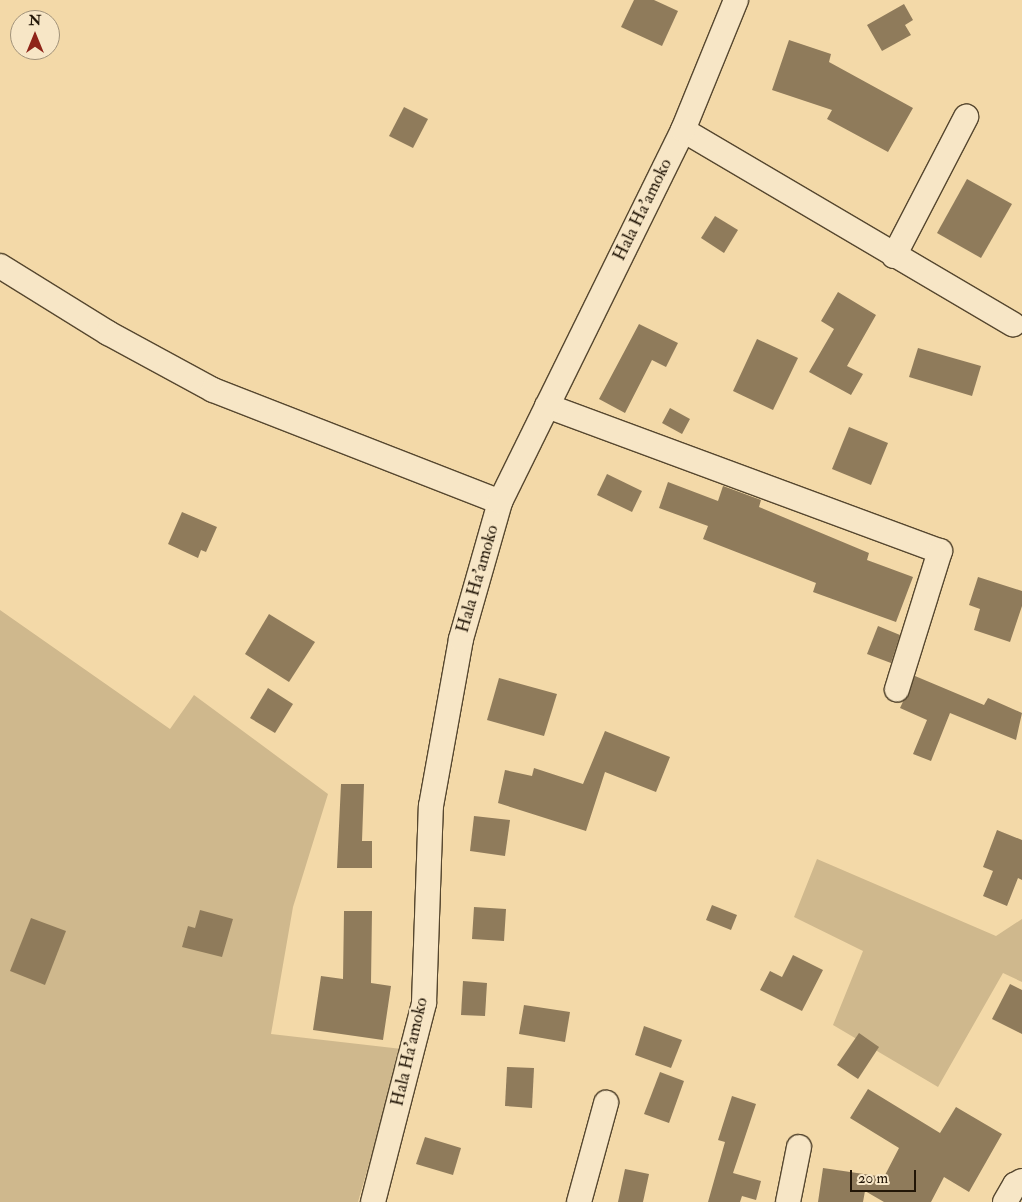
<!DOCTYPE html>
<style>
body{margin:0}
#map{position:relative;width:1022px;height:1202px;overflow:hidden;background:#f3d9a8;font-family:"IM FELL Double Pica",serif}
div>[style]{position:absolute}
.green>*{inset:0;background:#cfb88d}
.building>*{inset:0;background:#8f7b5b}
.roads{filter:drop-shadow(1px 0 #56472f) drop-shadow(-1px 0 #56472f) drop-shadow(0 1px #56472f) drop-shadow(0 -1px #56472f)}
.minor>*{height:24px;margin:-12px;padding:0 12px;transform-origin:12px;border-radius:12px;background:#f7e6c6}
span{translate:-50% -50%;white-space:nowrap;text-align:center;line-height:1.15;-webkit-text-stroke:4.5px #f7e6c6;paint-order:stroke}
.street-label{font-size:18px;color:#221607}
.north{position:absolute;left:10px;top:10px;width:50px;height:50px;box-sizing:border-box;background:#f7e6c6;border:1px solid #a2937a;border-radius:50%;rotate:0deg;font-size:14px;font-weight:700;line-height:20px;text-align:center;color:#221607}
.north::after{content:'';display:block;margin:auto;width:18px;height:22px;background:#8f2418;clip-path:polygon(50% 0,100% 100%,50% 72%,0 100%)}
.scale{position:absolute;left:850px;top:1170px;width:66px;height:22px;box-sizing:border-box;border:2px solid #221607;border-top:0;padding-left:6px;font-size:15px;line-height:18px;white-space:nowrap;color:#221607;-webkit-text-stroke:4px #f7e6c6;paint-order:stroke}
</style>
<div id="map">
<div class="green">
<i style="clip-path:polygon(0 610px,170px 729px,194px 695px,328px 794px,293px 907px,271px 1034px,402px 1049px,358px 1202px,0 1202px)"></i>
<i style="clip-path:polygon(817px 859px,996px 936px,1022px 919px,1022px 982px,1003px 973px,938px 1087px,833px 1025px,863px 951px,794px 917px)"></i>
</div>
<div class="building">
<i style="clip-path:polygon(634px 0,654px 0,678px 11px,662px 46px,621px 27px)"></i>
<i style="clip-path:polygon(904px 4px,913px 20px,905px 25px,911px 35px,882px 51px,867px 25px)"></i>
<i style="clip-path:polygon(789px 40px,831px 54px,829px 62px,913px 108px,888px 152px,827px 119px,832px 110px,772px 90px)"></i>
<i style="clip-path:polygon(404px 107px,428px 119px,413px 148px,389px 136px)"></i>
<i style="clip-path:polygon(967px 179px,1012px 204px,981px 258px,937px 233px)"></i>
<i style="clip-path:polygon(715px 216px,738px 230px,724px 253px,701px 238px)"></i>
<i style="clip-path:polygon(838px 292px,876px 315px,847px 366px,863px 374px,851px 395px,809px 372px,834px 329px,821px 321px)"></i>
<i style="clip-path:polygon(639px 324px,678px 343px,666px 367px,652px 360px,625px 413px,599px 399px)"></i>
<i style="clip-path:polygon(757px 339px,798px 358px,773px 410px,733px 391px)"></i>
<i style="clip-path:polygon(918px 348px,981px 366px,972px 396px,909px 377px)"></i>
<i style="clip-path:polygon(670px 408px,690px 419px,682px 434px,662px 423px)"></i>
<i style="clip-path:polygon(849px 427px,888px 443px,871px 485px,832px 469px)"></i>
<i style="clip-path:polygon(607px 474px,642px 491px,632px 512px,597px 495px)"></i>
<i style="clip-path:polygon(668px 482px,718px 501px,723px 486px,761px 500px,759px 507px,869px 553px,867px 560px,913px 577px,896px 622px,813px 592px,816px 583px,703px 539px,708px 526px,659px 508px)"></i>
<i style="clip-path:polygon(182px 512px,217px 527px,206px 552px,201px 550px,198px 558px,168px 544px)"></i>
<i style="clip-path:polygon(978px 577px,1022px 591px,1022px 606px,1010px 642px,974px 630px,980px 609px,969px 605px)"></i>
<i style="clip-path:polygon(269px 614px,315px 642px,289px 682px,245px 654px)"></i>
<i style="clip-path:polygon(878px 626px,900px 635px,891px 663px,867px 654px)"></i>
<i style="clip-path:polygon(915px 676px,984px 705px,988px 698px,1022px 713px,1016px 740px,950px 713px,931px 761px,913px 754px,927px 720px,900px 708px)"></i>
<i style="clip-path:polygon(499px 678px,557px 694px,544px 736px,487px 720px)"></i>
<i style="clip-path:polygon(268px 688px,293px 704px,275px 733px,250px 718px)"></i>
<i style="clip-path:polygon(605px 731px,670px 757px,656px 792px,605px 772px,586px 831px,498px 803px,505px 770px,532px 776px,534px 768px,583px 784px)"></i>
<i style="clip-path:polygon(341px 784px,364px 784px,362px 841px,372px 841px,372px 868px,337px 868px)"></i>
<i style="clip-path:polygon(474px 816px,510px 820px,505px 856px,470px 851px)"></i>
<i style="clip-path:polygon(997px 830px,1022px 840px,1022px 880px,1018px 878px,1007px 906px,983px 896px,993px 871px,983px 867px)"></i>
<i style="clip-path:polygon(712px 905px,737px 915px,731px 930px,706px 920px)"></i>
<i style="clip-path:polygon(474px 907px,506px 909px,504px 941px,472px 939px)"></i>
<i style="clip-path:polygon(200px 910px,233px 919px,222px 957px,182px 947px,188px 926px,195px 928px)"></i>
<i style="clip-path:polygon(344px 911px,372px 911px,371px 983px,391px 986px,383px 1040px,313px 1030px,321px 976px,343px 979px)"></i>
<i style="clip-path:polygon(31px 918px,66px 931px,45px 985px,10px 971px)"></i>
<i style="clip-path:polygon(793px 955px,823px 970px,802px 1011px,760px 990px,770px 971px,782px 977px)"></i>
<i style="clip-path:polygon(463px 981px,487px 983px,485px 1016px,461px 1015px)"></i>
<i style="clip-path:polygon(1010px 984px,1022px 990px,1022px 1034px,992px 1019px)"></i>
<i style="clip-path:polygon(524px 1005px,570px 1012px,565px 1042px,519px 1034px)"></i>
<i style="clip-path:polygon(644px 1026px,682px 1040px,671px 1068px,635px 1055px)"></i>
<i style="clip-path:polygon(859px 1033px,879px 1047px,858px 1079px,837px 1065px)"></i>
<i style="clip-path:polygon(507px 1067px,534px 1068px,532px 1108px,505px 1106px)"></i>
<i style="clip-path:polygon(660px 1072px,684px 1081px,669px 1123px,644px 1114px)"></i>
<i style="clip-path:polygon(868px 1089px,940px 1133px,956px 1107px,1002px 1134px,969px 1192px,944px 1177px,931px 1202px,884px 1202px,865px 1191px,863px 1202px,818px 1202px,823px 1168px,884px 1177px,899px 1148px,850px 1118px)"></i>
<i style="clip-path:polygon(732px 1096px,756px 1104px,733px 1173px,761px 1181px,756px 1200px,742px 1196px,740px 1202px,708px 1202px,725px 1142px,718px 1140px)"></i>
<i style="clip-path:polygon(425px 1137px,461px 1148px,453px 1175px,416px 1164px)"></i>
<i style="clip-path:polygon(625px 1169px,649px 1174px,643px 1202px,618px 1202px)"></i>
</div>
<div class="roads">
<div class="minor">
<i style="left:683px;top:130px;width:383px;rotate:30.5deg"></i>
<i style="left:894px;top:256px;width:157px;rotate:-62.6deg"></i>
<i style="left:0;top:266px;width:127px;rotate:31.8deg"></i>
<i style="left:108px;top:333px;width:119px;rotate:28.5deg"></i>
<i style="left:213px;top:390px;width:308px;rotate:21.3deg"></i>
<i style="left:547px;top:406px;width:419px;rotate:20.3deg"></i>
<i style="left:940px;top:551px;width:145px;rotate:107.3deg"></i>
<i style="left:373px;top:1202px;width:205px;rotate:-75.6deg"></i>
<i style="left:424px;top:1003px;width:197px;rotate:-88deg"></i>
<i style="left:431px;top:806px;width:170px;rotate:-79.8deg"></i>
<i style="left:461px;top:639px;width:142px;rotate:-74.1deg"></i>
<i style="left:500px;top:502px;width:415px;rotate:-63.8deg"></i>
<i style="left:683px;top:130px;width:140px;rotate:-67.8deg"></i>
<i style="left:579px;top:1202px;width:103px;rotate:-74.7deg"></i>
<i style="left:788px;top:1202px;width:56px;rotate:-78.7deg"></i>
<i style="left:1005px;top:1202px;width:20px;rotate:-60deg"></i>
<i style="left:1015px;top:1185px;width:8px;rotate:-30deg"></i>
</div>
</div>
<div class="street-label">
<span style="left:643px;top:210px;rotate:-64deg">Hala Ha'amoko</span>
<span style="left:478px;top:579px;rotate:-74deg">Hala Ha'amoko</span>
<span style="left:410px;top:1052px;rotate:-77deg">Hala Ha'amoko</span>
</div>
<div class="north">N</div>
<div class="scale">20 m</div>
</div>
